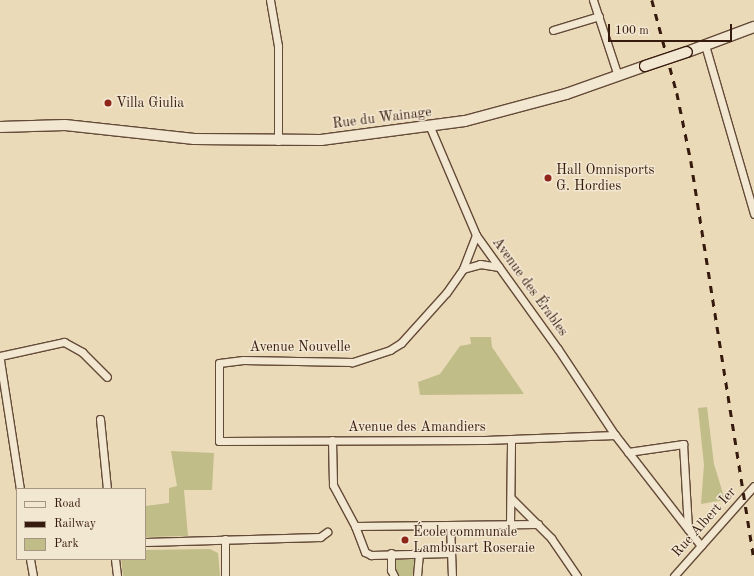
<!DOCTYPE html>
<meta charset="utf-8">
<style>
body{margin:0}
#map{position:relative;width:754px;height:576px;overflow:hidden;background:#ebdab8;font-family:"Old Standard TT",serif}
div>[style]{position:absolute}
.green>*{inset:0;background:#c0bd89}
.roads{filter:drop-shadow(1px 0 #644a38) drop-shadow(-1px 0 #644a38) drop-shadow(0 1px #644a38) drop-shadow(0 -1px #644a38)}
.street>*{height:7px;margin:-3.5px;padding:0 3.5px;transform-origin:3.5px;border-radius:3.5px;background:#f2e7d1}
.secondary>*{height:10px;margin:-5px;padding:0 5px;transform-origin:5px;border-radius:5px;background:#f2e7d1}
.rail>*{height:2.5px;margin-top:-1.25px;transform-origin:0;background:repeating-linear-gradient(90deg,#371a0e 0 7px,transparent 0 14px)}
.bridges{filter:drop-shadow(1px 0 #371a0e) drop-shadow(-1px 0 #371a0e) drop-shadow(0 1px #371a0e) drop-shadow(0 -1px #371a0e)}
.secondary-bridge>*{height:10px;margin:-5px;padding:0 5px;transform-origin:5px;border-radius:5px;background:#f2e7d1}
.dots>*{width:11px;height:11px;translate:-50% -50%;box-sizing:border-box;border:2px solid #f2e7d1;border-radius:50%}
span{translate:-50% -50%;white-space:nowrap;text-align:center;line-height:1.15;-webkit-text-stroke:3px #f2e7d1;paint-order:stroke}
.poi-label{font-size:14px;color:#371a0e}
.left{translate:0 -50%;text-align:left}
.street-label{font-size:14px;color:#371a0e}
.legend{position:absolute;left:16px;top:488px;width:130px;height:72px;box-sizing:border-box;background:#f2e7d1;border:1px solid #a79583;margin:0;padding:5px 7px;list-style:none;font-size:12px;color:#371a0e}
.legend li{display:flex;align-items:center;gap:8px;height:20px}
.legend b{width:20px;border:1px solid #a79583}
.scale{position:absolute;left:608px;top:24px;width:124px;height:18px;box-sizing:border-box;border:2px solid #371a0e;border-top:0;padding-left:5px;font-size:12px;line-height:14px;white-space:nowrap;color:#371a0e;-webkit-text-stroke:3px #f2e7d1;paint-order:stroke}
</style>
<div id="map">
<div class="green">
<i style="clip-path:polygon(470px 337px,491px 337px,492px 347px,524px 394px,420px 395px,418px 382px,440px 374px,460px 346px,471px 344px)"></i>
<i style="clip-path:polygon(707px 407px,714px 464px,725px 500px,701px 504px,704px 465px,698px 408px)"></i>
<i style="clip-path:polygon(171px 451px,214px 453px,212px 490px,184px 490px,188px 536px,145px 537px,145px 506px,169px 503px,169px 488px,177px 486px)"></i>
<i style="clip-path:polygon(210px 549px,218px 553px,220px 576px,123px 576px,121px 559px,145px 559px,145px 550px)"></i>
<i style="clip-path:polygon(395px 556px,416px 556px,415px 573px,412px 576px,399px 576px,395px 571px)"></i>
</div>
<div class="roads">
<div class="street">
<i style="left:270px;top:0;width:47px;rotate:80.1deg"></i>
<i style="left:278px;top:46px;width:95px;rotate:90deg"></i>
<i style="left:593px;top:0;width:80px;rotate:71.8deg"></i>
<i style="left:553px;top:30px;width:48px;rotate:-16.9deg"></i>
<i style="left:705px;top:45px;width:176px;rotate:73.8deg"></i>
<i style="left:430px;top:127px;width:117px;rotate:66.9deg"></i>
<i style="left:476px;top:235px;width:140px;rotate:54.3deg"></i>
<i style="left:558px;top:349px;width:103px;rotate:56.5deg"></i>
<i style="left:615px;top:435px;width:140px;rotate:52.2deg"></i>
<i style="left:476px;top:235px;width:36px;rotate:111deg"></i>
<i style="left:463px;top:269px;width:29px;rotate:125deg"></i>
<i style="left:446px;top:293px;width:67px;rotate:132deg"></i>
<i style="left:401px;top:343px;width:13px;rotate:148deg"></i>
<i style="left:390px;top:350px;width:40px;rotate:162deg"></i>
<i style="left:352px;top:362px;width:109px;rotate:-178.9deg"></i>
<i style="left:243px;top:360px;width:24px;rotate:173deg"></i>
<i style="left:219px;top:363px;width:78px;rotate:90deg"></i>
<i style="left:219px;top:441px;width:266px;rotate:-0.2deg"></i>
<i style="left:485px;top:440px;width:130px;rotate:-2.2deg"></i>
<i style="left:463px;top:269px;width:18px;rotate:-16deg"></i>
<i style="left:480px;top:264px;width:19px;rotate:9deg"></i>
<i style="left:0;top:356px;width:66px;rotate:-12.3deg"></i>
<i style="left:64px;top:342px;width:21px;rotate:29deg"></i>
<i style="left:82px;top:352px;width:35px;rotate:45deg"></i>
<i style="left:0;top:360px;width:131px;rotate:81.2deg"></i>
<i style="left:100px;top:419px;width:70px;rotate:84.3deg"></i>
<i style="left:332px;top:440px;width:45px;rotate:88.7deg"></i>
<i style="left:333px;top:485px;width:47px;rotate:61.8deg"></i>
<i style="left:355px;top:526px;width:28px;rotate:69deg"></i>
<i style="left:365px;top:552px;width:7px;rotate:27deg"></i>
<i style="left:371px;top:555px;width:79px;rotate:-1.5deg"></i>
<i style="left:628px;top:452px;width:56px;rotate:-8.3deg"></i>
<i style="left:683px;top:444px;width:85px;rotate:86.6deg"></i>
<i style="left:511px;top:498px;width:57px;rotate:45deg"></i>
<i style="left:551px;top:538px;width:46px;rotate:55.6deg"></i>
<i style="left:450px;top:525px;width:51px;rotate:87.8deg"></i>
<i style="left:510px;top:525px;width:86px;rotate:-89.3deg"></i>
<i style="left:355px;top:526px;width:183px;rotate:-0.6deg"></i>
<i style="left:225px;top:539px;width:37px;rotate:90deg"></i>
<i style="left:145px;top:542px;width:175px;rotate:-1.6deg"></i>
<i style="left:320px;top:537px;width:9px;rotate:-36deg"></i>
<i style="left:391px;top:553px;width:17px;rotate:90deg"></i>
<i style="left:391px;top:570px;width:7px;rotate:63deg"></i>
<i style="left:30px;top:559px;width:17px;rotate:80deg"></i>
<i style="left:115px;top:559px;width:17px;rotate:83deg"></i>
<i style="left:417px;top:576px;width:23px;rotate:-85deg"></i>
<i style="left:674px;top:576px;width:120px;rotate:-48.4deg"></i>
</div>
<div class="secondary">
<i style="left:687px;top:52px;width:72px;rotate:-20.5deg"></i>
<i style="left:0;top:127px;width:65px;rotate:-1.8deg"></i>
<i style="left:65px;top:125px;width:130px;rotate:6.2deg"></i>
<i style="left:194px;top:139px;width:127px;rotate:0.5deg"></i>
<i style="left:321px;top:140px;width:145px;rotate:-7.5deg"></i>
<i style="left:465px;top:121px;width:105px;rotate:-15deg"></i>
<i style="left:566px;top:94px;width:84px;rotate:-19.5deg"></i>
</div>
</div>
<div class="rail">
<i style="left:652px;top:0;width:96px;rotate:75deg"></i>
<i style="left:677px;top:93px;width:69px;rotate:78.4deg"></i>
<i style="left:691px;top:161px;width:405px;rotate:81deg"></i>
</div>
<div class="bridges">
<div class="secondary-bridge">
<i style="left:645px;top:66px;width:44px;rotate:-18.4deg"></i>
</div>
</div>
<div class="dots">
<i style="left:108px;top:103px;background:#8f2418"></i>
<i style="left:548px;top:178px;background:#8f2418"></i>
<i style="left:405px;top:540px;background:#8f2418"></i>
</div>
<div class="poi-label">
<span class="left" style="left:116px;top:103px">Villa Giulia</span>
<span class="left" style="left:556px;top:178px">Hall Omnisports<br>G. Hordies</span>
<span class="left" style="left:413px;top:540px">École communale<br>Lambusart Roseraie</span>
</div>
<div class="street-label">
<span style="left:382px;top:118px;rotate:-7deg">Rue du Wainage</span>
<span style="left:530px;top:287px;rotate:54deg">Avenue des Érables</span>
<span style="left:300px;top:347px">Avenue Nouvelle</span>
<span style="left:417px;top:427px">Avenue des Amandiers</span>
<span style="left:704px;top:522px;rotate:-48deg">Rue Albert Ier</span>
</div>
<ul class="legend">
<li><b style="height:5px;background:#f2e7d1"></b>Road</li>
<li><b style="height:5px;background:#371a0e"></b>Railway</li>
<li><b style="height:11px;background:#c0bd89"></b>Park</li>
</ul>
<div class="scale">100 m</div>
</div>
